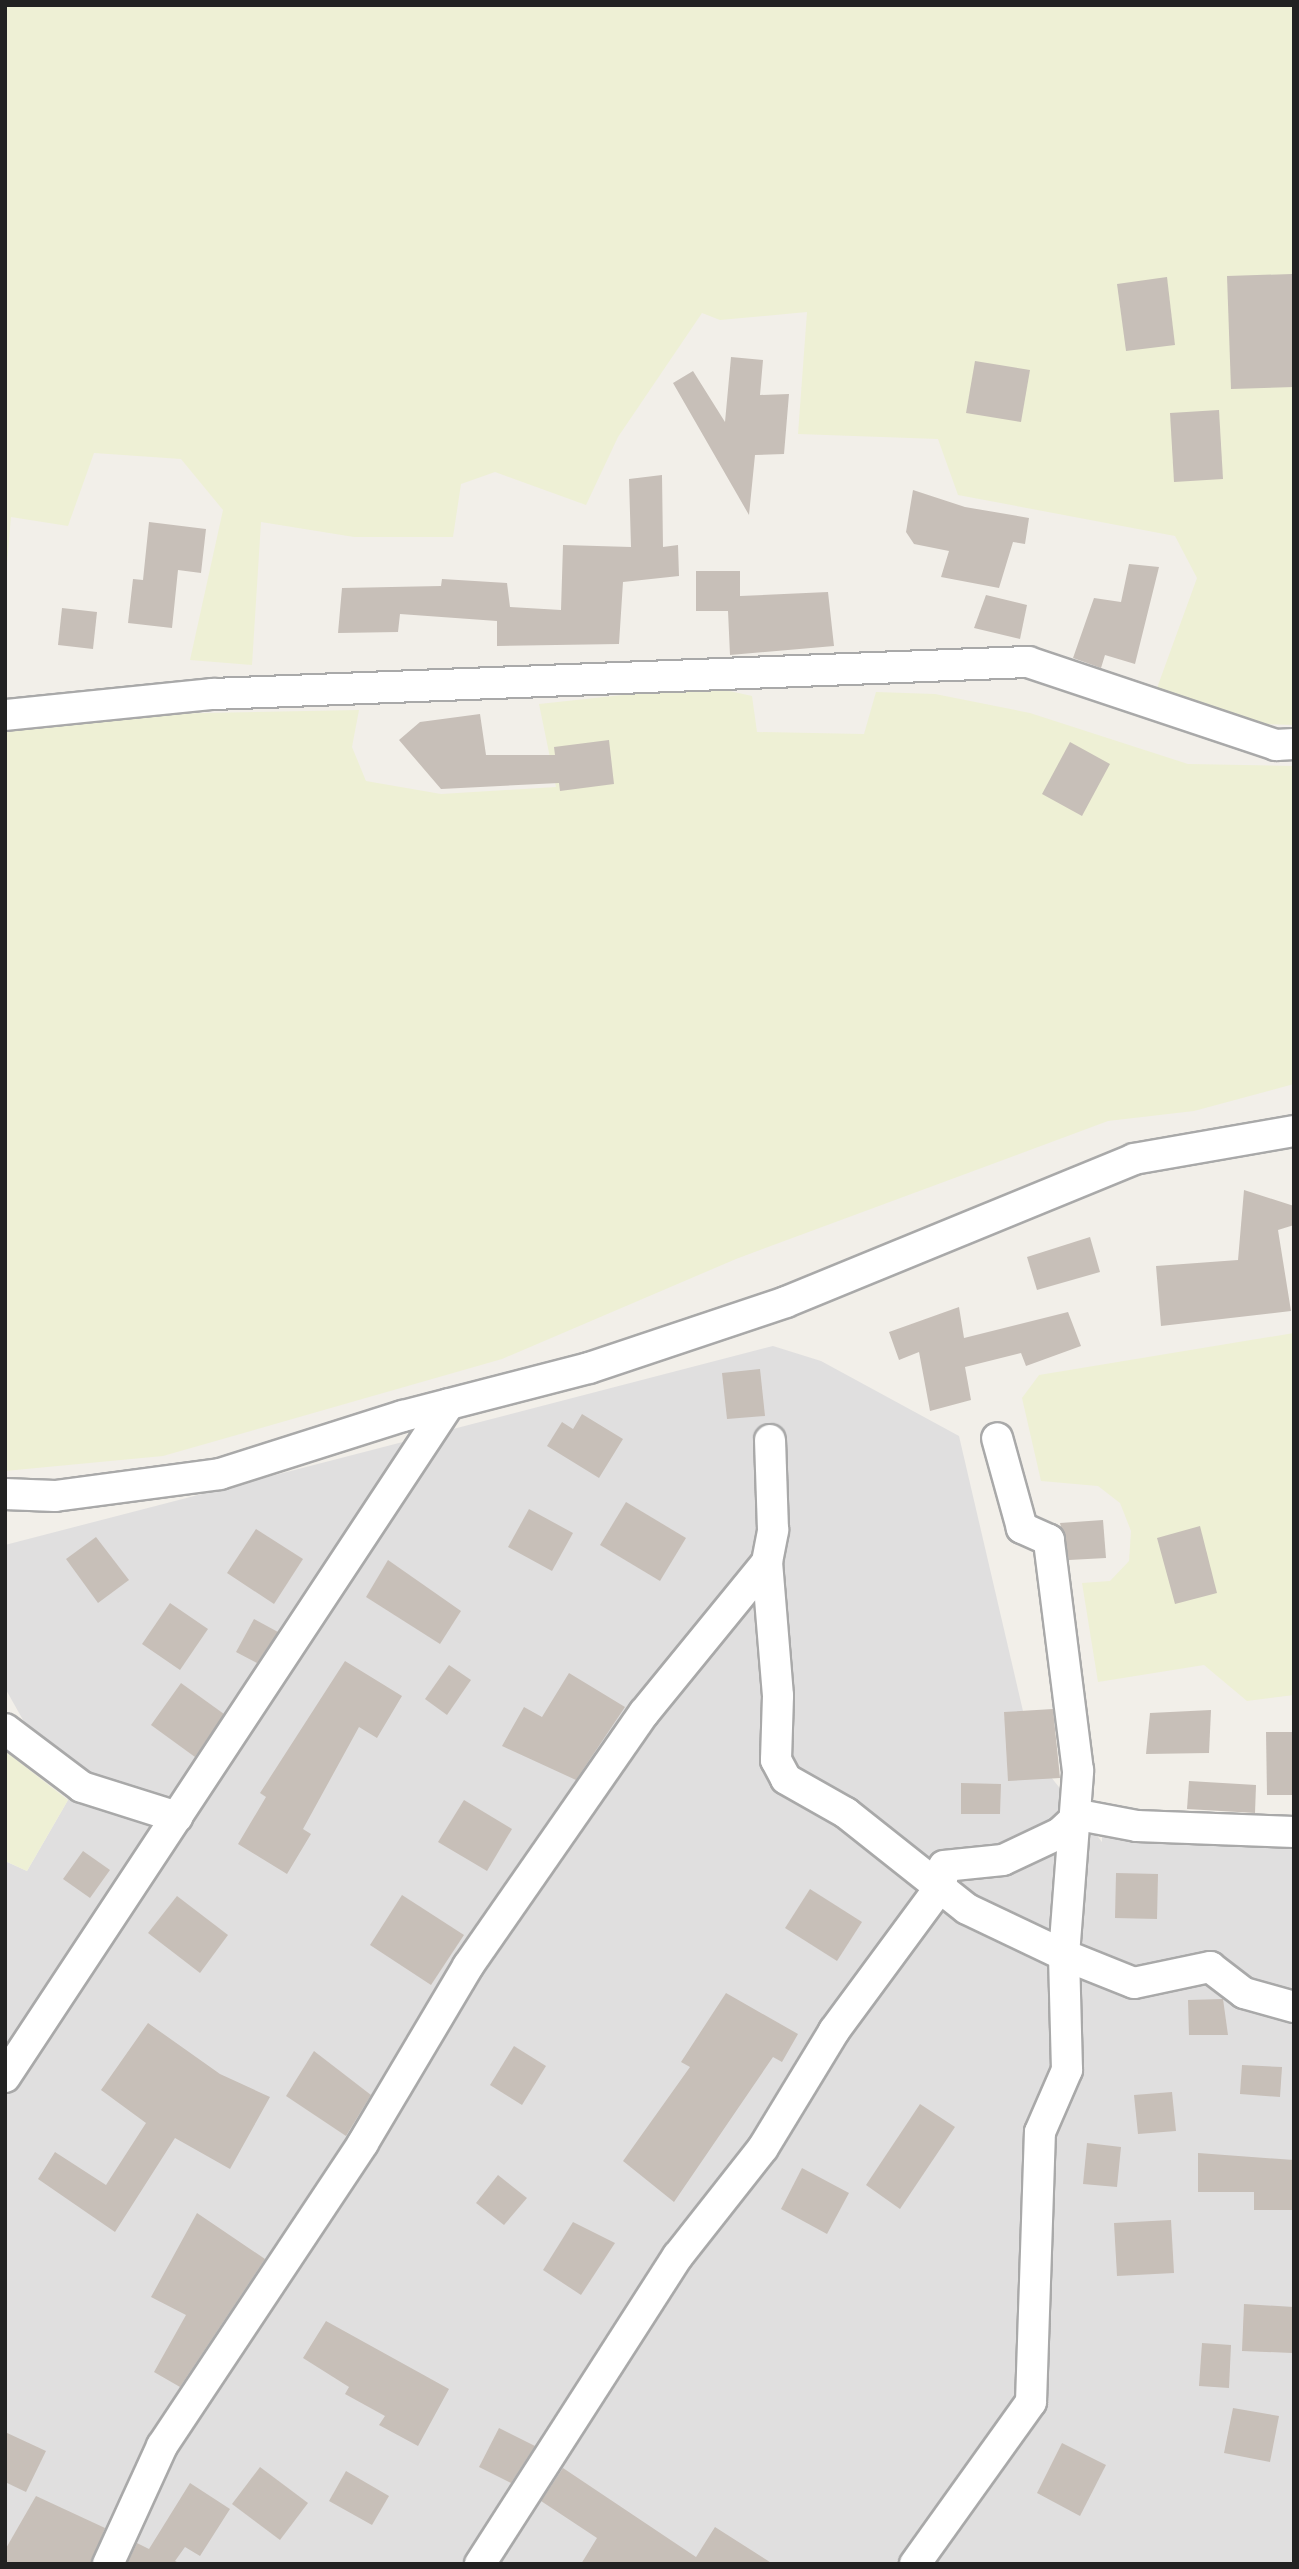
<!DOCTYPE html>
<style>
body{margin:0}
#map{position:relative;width:1299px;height:2569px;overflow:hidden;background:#f2efe9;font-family:"Space Grotesk",sans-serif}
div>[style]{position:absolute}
.residential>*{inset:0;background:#e0dfdf}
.farmland>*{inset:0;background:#eef0d5}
.building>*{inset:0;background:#c7bfb8}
.roads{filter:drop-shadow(2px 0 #a9a9a9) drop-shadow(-2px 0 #a9a9a9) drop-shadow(0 2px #a9a9a9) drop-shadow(0 -2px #a9a9a9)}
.street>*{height:30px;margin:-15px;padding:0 15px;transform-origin:15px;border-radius:15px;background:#fff}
span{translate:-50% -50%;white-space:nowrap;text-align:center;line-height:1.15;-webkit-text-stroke:7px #fff;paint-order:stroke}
.frame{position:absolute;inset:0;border:7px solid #222;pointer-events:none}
</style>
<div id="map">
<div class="residential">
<i style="clip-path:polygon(773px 1346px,821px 1361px,959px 1436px,1033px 1754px,1102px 1842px,1102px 1832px,1294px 1831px,1294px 2564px,5px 2564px,5px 1861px,27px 1871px,68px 1800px,5px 1688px,5px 1545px)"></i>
</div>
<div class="farmland">
<i style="clip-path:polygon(5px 5px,1294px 5px,1294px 725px,1263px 724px,1157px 688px,1197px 578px,1175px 536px,958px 495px,938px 439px,798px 434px,807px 312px,720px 320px,702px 313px,618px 437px,586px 505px,495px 472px,461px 484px,453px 537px,354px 537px,261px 522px,252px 665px,190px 660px,223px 510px,181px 459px,94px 453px,68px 526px,11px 517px,5px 587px)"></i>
<i style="clip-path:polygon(707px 686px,752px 696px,757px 732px,864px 734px,876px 692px,935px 694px,1030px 713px,1188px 764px,1294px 766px,1294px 1084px,1194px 1111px,1108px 1121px,736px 1259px,502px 1359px,163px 1456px,5px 1471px,5px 717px,359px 710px,352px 747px,366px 781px,441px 794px,556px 787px,539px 704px)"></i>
<i style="clip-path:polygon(1294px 1333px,1294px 1695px,1247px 1701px,1204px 1665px,1098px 1682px,1082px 1583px,1110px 1581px,1129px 1561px,1131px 1531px,1120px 1503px,1098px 1486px,1041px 1481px,1022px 1398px,1039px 1375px)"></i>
<i style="clip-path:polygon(5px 1751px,68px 1800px,27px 1871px,5px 1861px)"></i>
</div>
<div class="building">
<i style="clip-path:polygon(1292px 274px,1294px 387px,1231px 389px,1227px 276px)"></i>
<i style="clip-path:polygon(1167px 277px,1175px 345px,1126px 351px,1117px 284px)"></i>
<i style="clip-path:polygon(731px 357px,763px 360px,760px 395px,789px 394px,784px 454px,755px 455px,749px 515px,673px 383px,693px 371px,725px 422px)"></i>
<i style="clip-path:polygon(975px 361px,1030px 370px,1021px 422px,966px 413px)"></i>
<i style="clip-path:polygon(1219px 410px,1223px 479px,1174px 482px,1170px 413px)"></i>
<i style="clip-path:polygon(662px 475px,663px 547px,678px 545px,679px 576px,623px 582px,619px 644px,497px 646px,497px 621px,400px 614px,398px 632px,338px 633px,342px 588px,441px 586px,442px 579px,507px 583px,510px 607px,561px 610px,563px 545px,631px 547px,629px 479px)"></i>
<i style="clip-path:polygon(913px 490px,965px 507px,1029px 518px,1025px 544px,1013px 542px,999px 588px,941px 577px,949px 551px,914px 544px,906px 532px)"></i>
<i style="clip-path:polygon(149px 522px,206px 529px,201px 573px,178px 570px,172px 628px,128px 623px,133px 579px,143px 580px)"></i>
<i style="clip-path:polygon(1129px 564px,1159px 567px,1135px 664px,1105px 655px,1101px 668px,1073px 658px,1094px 598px,1121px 602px)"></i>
<i style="clip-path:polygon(696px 571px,740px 571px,740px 596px,828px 592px,834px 646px,730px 655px,728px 611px,696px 611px)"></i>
<i style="clip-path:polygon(986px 595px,1027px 605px,1020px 639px,974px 628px)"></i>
<i style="clip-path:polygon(62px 608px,97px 612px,93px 649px,58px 645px)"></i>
<i style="clip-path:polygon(480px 714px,486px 755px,555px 755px,554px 747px,609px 740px,614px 784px,560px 791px,559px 783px,441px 789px,399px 740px,420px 722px)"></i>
<i style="clip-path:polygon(1070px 742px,1110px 764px,1082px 816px,1042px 794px)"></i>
<i style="clip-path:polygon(1244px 1190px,1294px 1206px,1294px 1225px,1278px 1230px,1291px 1311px,1161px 1326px,1156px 1266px,1238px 1260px)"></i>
<i style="clip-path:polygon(1090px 1237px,1100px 1272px,1037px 1290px,1027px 1257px)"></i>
<i style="clip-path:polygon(959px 1307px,964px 1338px,1068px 1312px,1081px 1346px,1026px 1366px,1021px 1353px,965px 1367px,971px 1400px,930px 1411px,919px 1352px,899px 1360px,889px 1332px)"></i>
<i style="clip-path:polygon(760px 1369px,765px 1416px,727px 1419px,722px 1373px)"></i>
<i style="clip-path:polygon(582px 1414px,623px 1439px,599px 1478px,547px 1446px,562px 1422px,573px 1429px)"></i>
<i style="clip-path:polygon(626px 1502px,686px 1538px,660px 1581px,600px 1545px)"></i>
<i style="clip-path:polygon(529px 1509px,573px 1533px,552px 1571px,508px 1547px)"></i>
<i style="clip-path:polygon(1103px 1520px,1106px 1558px,1069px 1560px,1060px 1523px)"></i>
<i style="clip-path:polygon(1200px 1526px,1217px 1593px,1175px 1604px,1157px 1538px)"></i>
<i style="clip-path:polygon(256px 1529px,303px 1559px,274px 1604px,227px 1573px)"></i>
<i style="clip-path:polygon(96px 1537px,129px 1580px,98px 1603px,66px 1559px)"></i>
<i style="clip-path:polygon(388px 1560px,461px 1611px,440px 1644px,366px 1597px)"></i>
<i style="clip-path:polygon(170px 1603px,208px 1629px,180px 1670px,142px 1644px)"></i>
<i style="clip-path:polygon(254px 1619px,278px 1632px,257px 1663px,236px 1652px)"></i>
<i style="clip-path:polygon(345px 1661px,402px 1696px,377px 1738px,359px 1727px,303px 1829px,311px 1834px,287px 1874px,238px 1844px,266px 1797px,260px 1793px)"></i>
<i style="clip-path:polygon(449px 1665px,471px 1680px,447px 1715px,425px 1699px)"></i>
<i style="clip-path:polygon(569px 1673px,625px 1707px,576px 1780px,502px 1746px,524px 1707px,542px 1717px)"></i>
<i style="clip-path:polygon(181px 1683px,224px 1714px,195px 1757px,151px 1725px)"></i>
<i style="clip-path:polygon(1053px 1709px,1060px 1778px,1008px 1781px,1004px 1712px)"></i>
<i style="clip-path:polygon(1211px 1710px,1209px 1753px,1146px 1754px,1150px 1713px)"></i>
<i style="clip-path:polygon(1266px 1732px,1294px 1732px,1294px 1795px,1267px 1795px)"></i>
<i style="clip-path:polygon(1189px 1781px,1256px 1785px,1255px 1813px,1187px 1809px)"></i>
<i style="clip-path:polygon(961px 1783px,1001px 1784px,1000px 1814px,961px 1814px)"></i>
<i style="clip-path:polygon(464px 1800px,512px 1829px,487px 1871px,438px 1842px)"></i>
<i style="clip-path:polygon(83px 1851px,110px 1870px,90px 1898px,63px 1879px)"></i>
<i style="clip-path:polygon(1116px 1873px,1158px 1874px,1157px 1919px,1115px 1918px)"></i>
<i style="clip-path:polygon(810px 1889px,862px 1922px,837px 1961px,785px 1928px)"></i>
<i style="clip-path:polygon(402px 1895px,464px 1935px,431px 1985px,370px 1945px)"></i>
<i style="clip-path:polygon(177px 1896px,228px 1935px,200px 1973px,148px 1933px)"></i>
<i style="clip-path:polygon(726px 1993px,798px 2034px,782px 2062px,773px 2057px,674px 2202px,623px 2161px,690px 2067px,681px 2062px)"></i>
<i style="clip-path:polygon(1223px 1999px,1228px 2035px,1189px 2035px,1188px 2000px)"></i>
<i style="clip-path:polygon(148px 2023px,220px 2074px,270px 2097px,230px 2169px,175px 2138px,115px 2232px,38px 2179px,55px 2152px,106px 2185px,146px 2123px,101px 2090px)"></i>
<i style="clip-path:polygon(514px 2046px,546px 2066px,522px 2105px,490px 2085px)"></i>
<i style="clip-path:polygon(314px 2051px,371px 2095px,346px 2136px,286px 2096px)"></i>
<i style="clip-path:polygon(1242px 2065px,1282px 2067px,1280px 2097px,1240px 2094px)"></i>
<i style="clip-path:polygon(1172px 2092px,1176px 2131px,1138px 2134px,1134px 2095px)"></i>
<i style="clip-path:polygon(920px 2104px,955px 2127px,900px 2209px,866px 2185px)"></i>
<i style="clip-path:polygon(1087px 2143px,1121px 2147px,1117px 2187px,1083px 2184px)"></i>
<i style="clip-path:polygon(1198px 2153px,1294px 2160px,1294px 2210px,1254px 2210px,1254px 2192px,1198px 2192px)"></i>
<i style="clip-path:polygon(802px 2168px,849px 2193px,827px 2234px,781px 2209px)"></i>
<i style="clip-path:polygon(498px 2175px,527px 2198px,504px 2225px,476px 2203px)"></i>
<i style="clip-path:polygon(197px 2213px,265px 2259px,180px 2387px,154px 2372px,186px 2315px,151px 2297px)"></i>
<i style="clip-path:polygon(1171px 2220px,1174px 2273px,1117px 2276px,1114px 2223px)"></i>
<i style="clip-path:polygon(573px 2222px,615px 2243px,581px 2295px,543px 2270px)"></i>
<i style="clip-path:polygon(1244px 2304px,1294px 2307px,1292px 2353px,1242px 2351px)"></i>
<i style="clip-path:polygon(326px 2321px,449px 2389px,418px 2446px,379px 2425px,385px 2416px,345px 2394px,349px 2387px,303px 2358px)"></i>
<i style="clip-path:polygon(1202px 2343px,1231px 2345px,1229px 2388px,1199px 2386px)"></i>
<i style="clip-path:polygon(1233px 2408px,1279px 2416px,1270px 2462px,1224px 2453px)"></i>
<i style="clip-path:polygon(499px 2428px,535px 2446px,511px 2483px,479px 2467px)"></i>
<i style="clip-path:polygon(5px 2432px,46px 2451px,26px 2492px,5px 2482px)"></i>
<i style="clip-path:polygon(1062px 2443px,1106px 2465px,1080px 2516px,1037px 2493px)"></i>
<i style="clip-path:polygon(260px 2467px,308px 2503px,280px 2540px,232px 2504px)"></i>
<i style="clip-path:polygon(563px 2468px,696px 2557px,715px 2527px,773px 2564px,581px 2564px,597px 2538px,541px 2501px)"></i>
<i style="clip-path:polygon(346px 2471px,389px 2496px,372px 2525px,329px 2501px)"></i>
<i style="clip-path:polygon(190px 2483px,230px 2509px,200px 2556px,185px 2547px,175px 2561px,181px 2564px,127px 2564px,137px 2543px,149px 2549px)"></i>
<i style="clip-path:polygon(36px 2496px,105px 2528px,91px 2564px,5px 2564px,5px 2550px)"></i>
</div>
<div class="roads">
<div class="street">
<i style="left:5px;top:715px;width:209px;rotate:-5.8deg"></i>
<i style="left:213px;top:694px;width:816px;rotate:-2.25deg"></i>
<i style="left:1028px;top:662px;width:262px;rotate:18.5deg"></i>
<i style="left:1276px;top:745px;width:18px;rotate:-3deg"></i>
<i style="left:5px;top:1494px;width:50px;rotate:2.3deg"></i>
<i style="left:55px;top:1496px;width:166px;rotate:-7.6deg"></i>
<i style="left:220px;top:1474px;width:192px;rotate:-17.6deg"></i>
<i style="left:403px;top:1416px;width:192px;rotate:-14.5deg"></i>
<i style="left:589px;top:1368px;width:208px;rotate:-18.5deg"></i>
<i style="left:786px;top:1302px;width:376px;rotate:-22.3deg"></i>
<i style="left:1134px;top:1159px;width:162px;rotate:-9.9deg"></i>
<i style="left:767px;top:1562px;width:134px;rotate:85.3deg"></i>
<i style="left:778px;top:1696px;width:64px;rotate:91.8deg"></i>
<i style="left:776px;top:1760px;width:21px;rotate:62deg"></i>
<i style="left:786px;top:1779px;width:69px;rotate:29.5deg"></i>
<i style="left:846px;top:1813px;width:154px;rotate:38.4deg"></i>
<i style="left:967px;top:1909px;width:107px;rotate:25.4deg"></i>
<i style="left:1064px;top:1955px;width:185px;rotate:-85.6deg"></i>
<i style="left:1078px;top:1771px;width:233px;rotate:-97.2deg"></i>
<i style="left:1049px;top:1540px;width:30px;rotate:-156deg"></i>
<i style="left:1022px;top:1528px;width:93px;rotate:-105.5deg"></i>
<i style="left:5px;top:1729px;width:96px;rotate:37deg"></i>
<i style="left:82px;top:1787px;width:100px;rotate:17.5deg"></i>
<i style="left:1079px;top:1815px;width:59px;rotate:10.7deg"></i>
<i style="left:1137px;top:1826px;width:157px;rotate:2.2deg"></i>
<i style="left:5px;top:2077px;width:806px;rotate:-56.59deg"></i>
<i style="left:108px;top:2564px;width:130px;rotate:-65.4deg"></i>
<i style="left:162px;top:2446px;width:364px;rotate:-56.4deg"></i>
<i style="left:363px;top:2143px;width:206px;rotate:-59.3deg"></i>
<i style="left:468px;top:1966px;width:308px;rotate:-55.2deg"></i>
<i style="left:644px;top:1713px;width:195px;rotate:-50.8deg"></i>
<i style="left:767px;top:1562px;width:33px;rotate:-79deg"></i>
<i style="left:773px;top:1530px;width:90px;rotate:-91.9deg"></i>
<i style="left:480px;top:2564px;width:366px;rotate:-57.3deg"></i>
<i style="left:678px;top:2256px;width:137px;rotate:-51.8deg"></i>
<i style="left:763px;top:2148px;width:137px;rotate:-58.7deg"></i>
<i style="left:834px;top:2031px;width:180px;rotate:-53.6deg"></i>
<i style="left:941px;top:1886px;width:20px;rotate:-81deg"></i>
<i style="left:944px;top:1866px;width:59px;rotate:-5.8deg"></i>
<i style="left:1003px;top:1860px;width:63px;rotate:-25.3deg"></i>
<i style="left:1060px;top:1833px;width:26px;rotate:-43deg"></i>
<i style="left:915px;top:2564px;width:199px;rotate:-54.4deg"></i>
<i style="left:1031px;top:2402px;width:270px;rotate:-88.1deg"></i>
<i style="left:1040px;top:2132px;width:68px;rotate:-66.5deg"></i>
<i style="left:1067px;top:2070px;width:115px;rotate:-91.5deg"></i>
<i style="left:1064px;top:1955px;width:75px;rotate:21.8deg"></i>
<i style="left:1134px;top:1983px;width:78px;rotate:-11.9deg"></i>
<i style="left:1210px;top:1967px;width:43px;rotate:37.4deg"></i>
<i style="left:1244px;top:1993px;width:52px;rotate:15.6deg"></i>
</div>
</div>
<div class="frame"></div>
</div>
